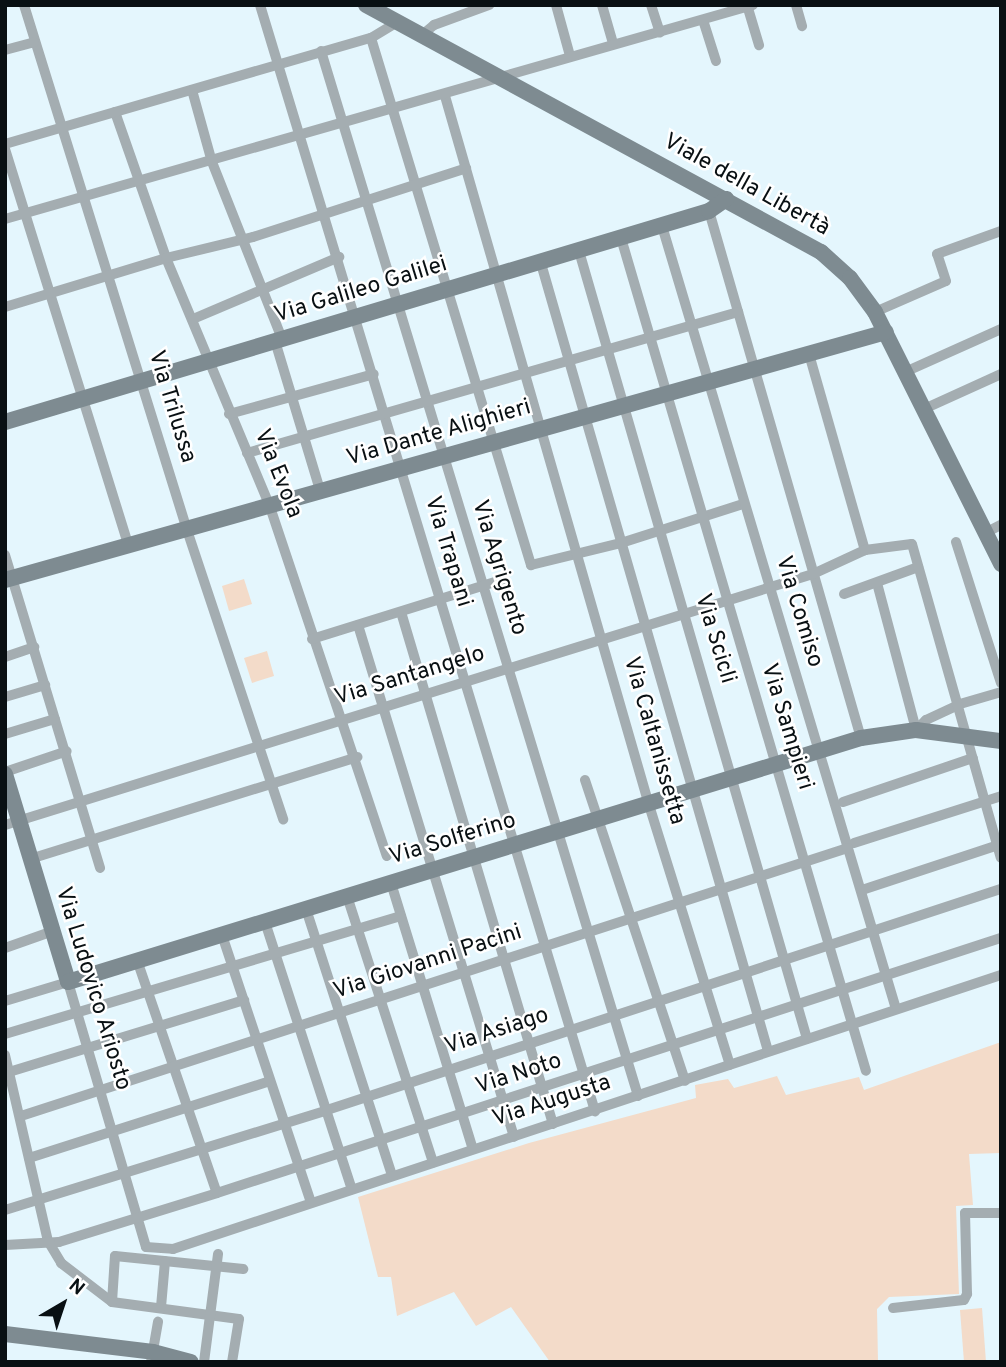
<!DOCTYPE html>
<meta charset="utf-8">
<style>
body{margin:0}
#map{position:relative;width:1006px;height:1367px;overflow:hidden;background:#e4f6fd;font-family:Overpass,sans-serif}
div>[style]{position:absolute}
.green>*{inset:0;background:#f3dbc9}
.street>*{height:10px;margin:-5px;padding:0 5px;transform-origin:5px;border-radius:5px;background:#a4adb1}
.secondary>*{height:16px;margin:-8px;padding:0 8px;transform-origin:8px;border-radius:8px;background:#7e8b91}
span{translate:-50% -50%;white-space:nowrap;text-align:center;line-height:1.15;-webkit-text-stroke:5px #fff;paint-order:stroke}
.street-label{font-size:23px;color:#091013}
.frame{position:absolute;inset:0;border:7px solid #091013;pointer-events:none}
.north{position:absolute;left:28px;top:1269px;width:70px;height:70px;-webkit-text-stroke:5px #fff;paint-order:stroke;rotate:39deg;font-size:19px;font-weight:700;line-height:28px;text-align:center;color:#091013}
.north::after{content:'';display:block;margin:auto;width:24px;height:32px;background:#091013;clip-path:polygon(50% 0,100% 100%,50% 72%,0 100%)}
</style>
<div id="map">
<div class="green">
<i style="clip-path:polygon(244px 579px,252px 604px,229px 611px,222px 586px)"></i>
<i style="clip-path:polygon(267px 651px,274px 676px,252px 683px,244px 658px)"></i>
<i style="clip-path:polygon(1001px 1042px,1001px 1153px,969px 1154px,973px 1205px,956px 1206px,959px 1294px,889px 1297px,877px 1309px,878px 1362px,550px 1362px,511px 1307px,476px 1326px,454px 1292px,397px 1316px,391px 1277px,378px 1277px,358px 1197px,529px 1143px,696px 1098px,695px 1085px,728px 1079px,734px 1088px,777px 1076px,786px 1095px,859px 1077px,864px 1090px)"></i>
<i style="clip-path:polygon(982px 1308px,986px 1362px,964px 1362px,960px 1310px)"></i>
</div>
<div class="street">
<i style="left:24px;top:5px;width:550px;rotate:72.75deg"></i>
<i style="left:187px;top:530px;width:305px;rotate:71.6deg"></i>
<i style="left:260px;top:5px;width:1156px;rotate:73.15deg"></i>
<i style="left:556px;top:5px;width:53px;rotate:74.6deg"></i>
<i style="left:602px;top:5px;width:40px;rotate:74deg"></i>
<i style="left:651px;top:5px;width:29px;rotate:72deg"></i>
<i style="left:747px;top:5px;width:42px;rotate:73.3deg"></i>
<i style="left:796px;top:5px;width:22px;rotate:74deg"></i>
<i style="left:703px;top:20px;width:43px;rotate:72.4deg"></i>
<i style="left:422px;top:35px;width:16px;rotate:-40deg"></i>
<i style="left:434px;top:25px;width:59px;rotate:-20deg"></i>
<i style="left:371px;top:38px;width:551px;rotate:73.11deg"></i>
<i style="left:531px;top:565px;width:93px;rotate:-13.7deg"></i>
<i style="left:621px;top:543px;width:128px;rotate:-17.7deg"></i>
<i style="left:5px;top:50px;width:30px;rotate:-15deg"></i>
<i style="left:321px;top:51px;width:1092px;rotate:73.12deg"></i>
<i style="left:192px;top:90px;width:75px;rotate:74.5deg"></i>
<i style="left:212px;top:162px;width:190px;rotate:68.4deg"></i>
<i style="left:445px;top:96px;width:738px;rotate:73.95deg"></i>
<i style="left:649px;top:805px;width:272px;rotate:72.7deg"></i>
<i style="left:115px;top:112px;width:155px;rotate:70.7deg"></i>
<i style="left:166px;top:258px;width:270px;rotate:67.3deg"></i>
<i style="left:270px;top:507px;width:368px;rotate:71.5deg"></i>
<i style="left:5px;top:144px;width:381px;rotate:-16.2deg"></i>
<i style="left:371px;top:38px;width:29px;rotate:-31deg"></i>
<i style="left:5px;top:149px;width:416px;rotate:72.7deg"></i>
<i style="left:709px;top:211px;width:548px;rotate:73.91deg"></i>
<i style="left:5px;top:219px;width:778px;rotate:-15.97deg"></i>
<i style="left:662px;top:226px;width:817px;rotate:73.36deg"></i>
<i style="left:621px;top:238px;width:868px;rotate:73.61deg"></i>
<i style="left:579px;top:251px;width:820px;rotate:73.86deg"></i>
<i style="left:540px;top:260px;width:823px;rotate:73.92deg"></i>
<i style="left:5px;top:307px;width:168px;rotate:-16.9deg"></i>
<i style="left:166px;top:258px;width:89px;rotate:-13.6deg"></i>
<i style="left:253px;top:237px;width:224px;rotate:-17.9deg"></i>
<i style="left:875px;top:312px;width:77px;rotate:-23.6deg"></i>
<i style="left:946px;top:281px;width:28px;rotate:-108deg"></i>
<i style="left:937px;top:254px;width:68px;rotate:-19.8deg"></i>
<i style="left:193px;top:319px;width:159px;rotate:-23deg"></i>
<i style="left:275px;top:341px;width:159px;rotate:73.2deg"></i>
<i style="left:809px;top:354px;width:204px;rotate:74.1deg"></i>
<i style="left:905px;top:372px;width:105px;rotate:-24.1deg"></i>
<i style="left:924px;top:409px;width:85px;rotate:-24.4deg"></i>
<i style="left:229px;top:414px;width:150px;rotate:-15.4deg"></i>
<i style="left:247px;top:453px;width:511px;rotate:-16.02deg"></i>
<i style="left:985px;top:533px;width:18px;rotate:-27deg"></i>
<i style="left:956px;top:542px;width:148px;rotate:72.3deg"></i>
<i style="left:5px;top:555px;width:327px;rotate:73.1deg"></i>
<i style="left:877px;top:583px;width:152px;rotate:75.1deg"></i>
<i style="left:916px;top:730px;width:14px;rotate:-45deg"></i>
<i style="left:926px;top:720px;width:38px;rotate:-25deg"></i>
<i style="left:960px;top:704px;width:43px;rotate:-16.3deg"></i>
<i style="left:844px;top:594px;width:79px;rotate:-20deg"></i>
<i style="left:401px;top:612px;width:534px;rotate:73.47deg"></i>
<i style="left:358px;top:625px;width:535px;rotate:73.05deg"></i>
<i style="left:312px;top:639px;width:199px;rotate:-17.3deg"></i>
<i style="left:5px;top:657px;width:31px;rotate:-19deg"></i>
<i style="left:5px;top:697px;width:42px;rotate:-16.7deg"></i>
<i style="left:5px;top:734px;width:52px;rotate:-16.7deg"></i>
<i style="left:5px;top:772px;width:65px;rotate:-18.7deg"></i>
<i style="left:585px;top:780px;width:317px;rotate:71.6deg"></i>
<i style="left:843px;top:802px;width:137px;rotate:-18.7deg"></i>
<i style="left:5px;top:825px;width:846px;rotate:-17.26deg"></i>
<i style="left:813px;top:574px;width:57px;rotate:-24.8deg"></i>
<i style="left:865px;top:550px;width:47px;rotate:-7.3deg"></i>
<i style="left:912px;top:544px;width:326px;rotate:74.2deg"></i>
<i style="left:854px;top:843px;width:154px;rotate:-17.7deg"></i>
<i style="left:30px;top:859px;width:343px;rotate:-17.3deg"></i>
<i style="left:391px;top:883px;width:278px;rotate:72.9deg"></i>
<i style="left:862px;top:890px;width:146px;rotate:-18.3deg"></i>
<i style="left:347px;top:896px;width:280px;rotate:72.1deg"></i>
<i style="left:306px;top:909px;width:280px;rotate:72.1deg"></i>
<i style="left:265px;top:922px;width:281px;rotate:72deg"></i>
<i style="left:222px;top:935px;width:281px;rotate:71.6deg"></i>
<i style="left:5px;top:948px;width:51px;rotate:-19.5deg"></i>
<i style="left:137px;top:960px;width:246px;rotate:71.1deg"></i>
<i style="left:5px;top:1001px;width:66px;rotate:-16.8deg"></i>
<i style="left:68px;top:982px;width:276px;rotate:73.6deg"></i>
<i style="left:146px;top:1247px;width:27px;rotate:4deg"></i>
<i style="left:173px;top:1249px;width:872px;rotate:-18.31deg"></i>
<i style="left:5px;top:1034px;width:413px;rotate:-16.6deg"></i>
<i style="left:5px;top:1055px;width:191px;rotate:77deg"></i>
<i style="left:48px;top:1241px;width:26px;rotate:59deg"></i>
<i style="left:61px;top:1263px;width:64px;rotate:37.4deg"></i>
<i style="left:112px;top:1302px;width:128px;rotate:7.6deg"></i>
<i style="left:239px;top:1319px;width:44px;rotate:99.2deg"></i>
<i style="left:9px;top:1072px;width:246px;rotate:-17deg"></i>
<i style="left:21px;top:1116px;width:869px;rotate:-17.96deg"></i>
<i style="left:29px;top:1158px;width:253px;rotate:-17.7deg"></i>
<i style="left:5px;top:1210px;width:334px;rotate:-17.2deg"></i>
<i style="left:324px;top:1111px;width:712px;rotate:-18.16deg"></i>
<i style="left:5px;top:1245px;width:54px;rotate:-3.2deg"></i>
<i style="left:59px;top:1242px;width:165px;rotate:-17.2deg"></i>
<i style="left:217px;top:1193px;width:824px;rotate:-18.02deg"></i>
<i style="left:112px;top:1302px;width:46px;rotate:-86.3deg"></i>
<i style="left:115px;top:1256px;width:129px;rotate:5.8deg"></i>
<i style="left:161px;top:1307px;width:46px;rotate:-85deg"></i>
<i style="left:893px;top:1308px;width:71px;rotate:-6.4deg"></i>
<i style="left:964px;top:1300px;width:7px;rotate:-63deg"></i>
<i style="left:967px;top:1294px;width:81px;rotate:-91.4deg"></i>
<i style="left:965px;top:1213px;width:36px"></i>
<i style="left:151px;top:1362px;width:41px;rotate:-80.1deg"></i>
<i style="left:204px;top:1362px;width:109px;rotate:-82.6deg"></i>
</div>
<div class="secondary">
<i style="left:366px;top:5px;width:518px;rotate:28.5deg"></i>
<i style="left:821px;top:252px;width:39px;rotate:42deg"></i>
<i style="left:850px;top:278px;width:42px;rotate:53.7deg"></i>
<i style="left:875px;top:312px;width:282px;rotate:63.4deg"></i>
<i style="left:5px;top:422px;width:735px;rotate:-16.68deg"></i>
<i style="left:709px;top:211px;width:21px;rotate:-35deg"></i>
<i style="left:5px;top:580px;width:915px;rotate:-15.72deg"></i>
<i style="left:5px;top:774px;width:217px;rotate:73.1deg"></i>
<i style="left:68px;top:982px;width:830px;rotate:-17.1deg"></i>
<i style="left:861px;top:738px;width:56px;rotate:-8.3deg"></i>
<i style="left:916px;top:730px;width:86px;rotate:7.4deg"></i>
<i style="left:5px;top:1334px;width:149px;rotate:6.9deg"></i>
<i style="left:153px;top:1352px;width:39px;rotate:15deg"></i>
</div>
<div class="street-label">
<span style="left:746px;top:186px;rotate:29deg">Viale della Libertà</span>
<span style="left:361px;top:291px;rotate:-17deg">Via Galileo Galilei</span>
<span style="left:171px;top:407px;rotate:73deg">Via Trilussa</span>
<span style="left:439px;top:434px;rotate:-16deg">Via Dante Alighieri</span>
<span style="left:277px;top:474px;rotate:68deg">Via Evola</span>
<span style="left:447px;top:552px;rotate:73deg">Via Trapani</span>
<span style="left:498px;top:568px;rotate:73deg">Via Agrigento</span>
<span style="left:798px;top:612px;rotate:73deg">Via Comiso</span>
<span style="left:714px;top:639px;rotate:73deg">Via Scicli</span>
<span style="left:410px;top:677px;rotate:-17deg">Via Santangelo</span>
<span style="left:786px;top:727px;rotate:73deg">Via Sampieri</span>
<span style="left:653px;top:741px;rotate:74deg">Via Caltanissetta</span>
<span style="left:453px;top:840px;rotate:-17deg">Via Solferino</span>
<span style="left:428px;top:963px;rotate:-18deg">Via Giovanni Pacini</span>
<span style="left:92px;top:989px;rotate:73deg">Via Ludovico Ariosto</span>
<span style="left:497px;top:1032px;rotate:-18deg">Via Asiago</span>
<span style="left:519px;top:1075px;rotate:-18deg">Via Noto</span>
<span style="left:552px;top:1102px;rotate:-18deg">Via Augusta</span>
</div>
<div class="frame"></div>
<div class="north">N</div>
</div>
